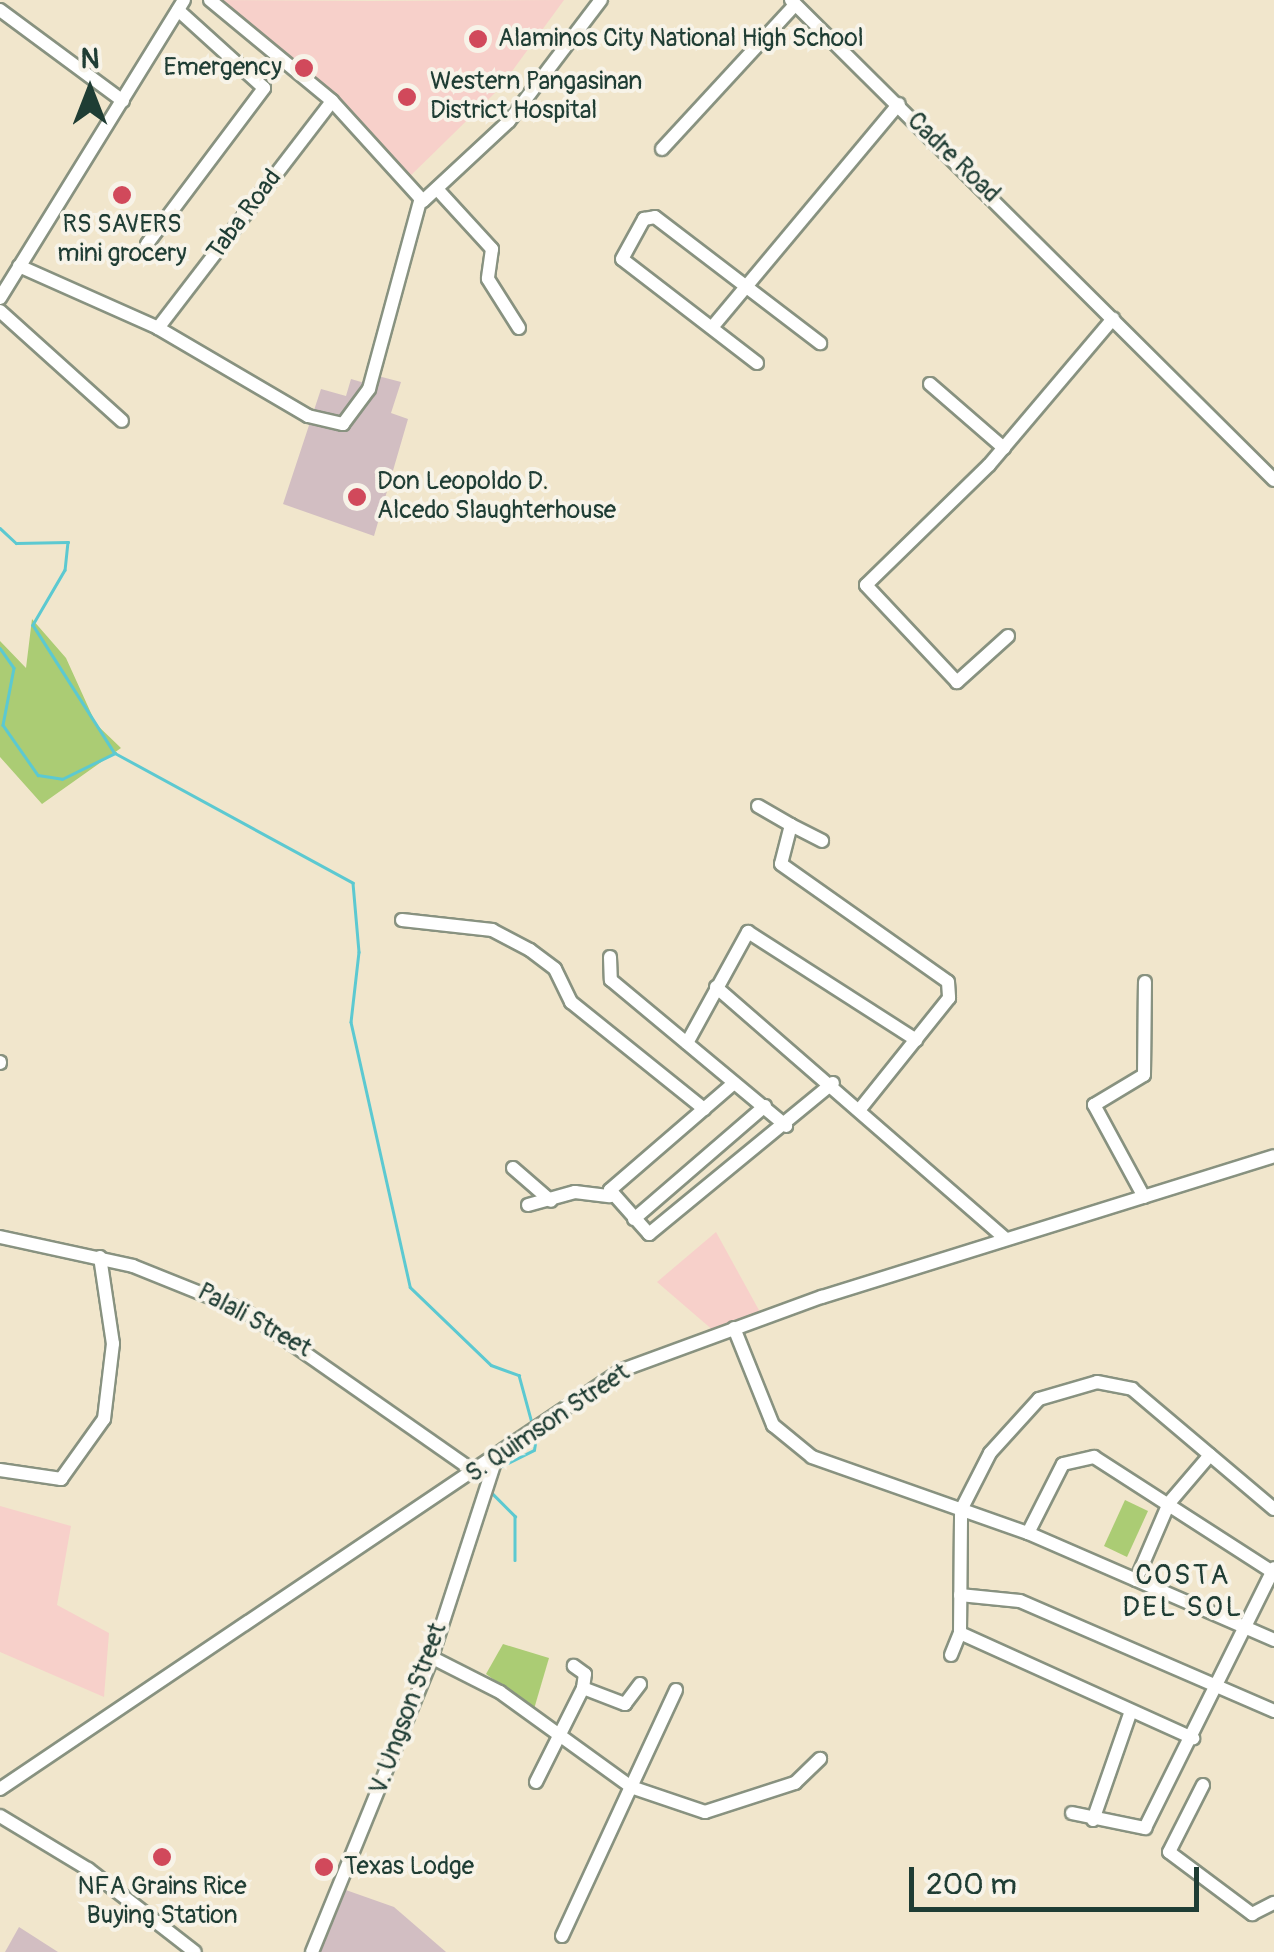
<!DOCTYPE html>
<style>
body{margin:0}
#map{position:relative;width:1274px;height:1952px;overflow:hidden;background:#f1e6cc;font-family:Pangolin,sans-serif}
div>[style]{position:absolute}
.built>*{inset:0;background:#f7d0ca}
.industrial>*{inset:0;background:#d2bec2}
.green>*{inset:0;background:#abcc74}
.stream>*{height:2.5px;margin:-1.25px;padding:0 1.25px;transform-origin:1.25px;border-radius:1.25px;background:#5cc9d1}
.roads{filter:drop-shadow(2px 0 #889280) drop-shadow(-2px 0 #889280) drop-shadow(0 2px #889280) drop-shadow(0 -2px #889280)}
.minor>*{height:12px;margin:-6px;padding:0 6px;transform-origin:6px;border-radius:6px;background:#fff}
.dots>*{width:28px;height:28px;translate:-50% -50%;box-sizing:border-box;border:5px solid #f7f3e8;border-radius:50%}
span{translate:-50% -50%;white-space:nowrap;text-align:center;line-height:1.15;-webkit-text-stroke:8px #f7f3e8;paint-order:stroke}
.poi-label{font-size:25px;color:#1f3d34}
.left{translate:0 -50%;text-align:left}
.right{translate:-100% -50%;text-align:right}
.street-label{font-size:25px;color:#1f3d34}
.neighbourhood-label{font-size:28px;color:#1f3d34;letter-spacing:2.5px}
.north{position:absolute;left:40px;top:40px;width:100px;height:100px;-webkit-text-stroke:8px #f7f3e8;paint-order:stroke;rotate:0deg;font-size:28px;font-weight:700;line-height:40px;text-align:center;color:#1f3d34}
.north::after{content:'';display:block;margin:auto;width:35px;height:45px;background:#1f3d34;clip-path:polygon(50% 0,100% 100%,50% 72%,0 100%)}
.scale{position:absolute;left:909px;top:1867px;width:290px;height:45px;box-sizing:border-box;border:5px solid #1f3d34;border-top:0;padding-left:12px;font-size:30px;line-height:35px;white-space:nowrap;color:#1f3d34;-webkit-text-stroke:8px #f7f3e8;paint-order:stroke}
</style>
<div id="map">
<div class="built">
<i style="clip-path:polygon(204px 0,370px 1px,564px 0,499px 89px,401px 185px,333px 105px)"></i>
<i style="clip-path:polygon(716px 1232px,766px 1323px,722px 1338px,657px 1282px)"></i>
<i style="clip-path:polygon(0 1506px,71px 1526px,57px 1605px,109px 1633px,104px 1697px,0 1652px)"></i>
</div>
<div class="industrial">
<i style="clip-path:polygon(378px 376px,401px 382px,391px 413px,408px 419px,374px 536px,283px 504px,321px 389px,346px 396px,351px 379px,375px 386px)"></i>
<i style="clip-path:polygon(343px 1889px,394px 1907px,446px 1952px,317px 1952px)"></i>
<i style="clip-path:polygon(19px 1927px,58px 1952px,5px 1952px)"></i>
</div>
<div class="green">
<i style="clip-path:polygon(32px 619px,66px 658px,96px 724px,121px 748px,42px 804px,0 757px,0 641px,26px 668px)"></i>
<i style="clip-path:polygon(1125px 1500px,1148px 1511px,1127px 1557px,1104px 1546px)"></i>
<i style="clip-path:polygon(503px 1644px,549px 1658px,534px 1709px,486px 1674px)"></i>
</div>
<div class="stream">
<i style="left:0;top:528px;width:22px;rotate:43deg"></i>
<i style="left:16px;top:543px;width:52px;rotate:-1.1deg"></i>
<i style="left:68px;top:542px;width:28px;rotate:96deg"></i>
<i style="left:65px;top:570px;width:64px;rotate:120.2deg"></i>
<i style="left:33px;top:625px;width:151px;rotate:57.5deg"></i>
<i style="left:0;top:648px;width:24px;rotate:55deg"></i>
<i style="left:14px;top:668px;width:58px;rotate:100.9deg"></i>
<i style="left:3px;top:725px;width:61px;rotate:55deg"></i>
<i style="left:38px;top:775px;width:24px;rotate:9deg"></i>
<i style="left:62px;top:779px;width:59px;rotate:-26.1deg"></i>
<i style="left:115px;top:753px;width:271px;rotate:28.6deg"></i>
<i style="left:353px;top:883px;width:69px;rotate:85deg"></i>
<i style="left:359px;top:952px;width:70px;rotate:96.5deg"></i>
<i style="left:351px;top:1022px;width:271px;rotate:77.4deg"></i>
<i style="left:410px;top:1287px;width:112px;rotate:43.9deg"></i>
<i style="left:491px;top:1365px;width:30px;rotate:20deg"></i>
<i style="left:519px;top:1375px;width:50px;rotate:74.8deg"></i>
<i style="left:498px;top:1468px;width:40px;rotate:-26.6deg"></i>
<i style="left:534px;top:1450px;width:13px;rotate:-81deg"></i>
<i style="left:492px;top:1493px;width:33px;rotate:45deg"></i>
<i style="left:515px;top:1516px;width:44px;rotate:90deg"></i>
</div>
<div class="roads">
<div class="minor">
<i style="left:210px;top:0;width:158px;rotate:39.6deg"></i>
<i style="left:332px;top:101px;width:135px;rotate:47.7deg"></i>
<i style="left:423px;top:201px;width:117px;rotate:-42.9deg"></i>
<i style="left:509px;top:121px;width:152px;rotate:-52.8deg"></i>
<i style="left:791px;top:0;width:681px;rotate:44.82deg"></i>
<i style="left:0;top:10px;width:153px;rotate:36.5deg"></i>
<i style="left:662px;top:149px;width:196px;rotate:-47.3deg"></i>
<i style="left:438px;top:190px;width:80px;rotate:47.5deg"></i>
<i style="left:492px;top:249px;width:30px;rotate:98deg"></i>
<i style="left:488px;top:279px;width:58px;rotate:57.7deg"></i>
<i style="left:147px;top:244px;width:195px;rotate:-53.1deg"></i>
<i style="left:264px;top:88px;width:116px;rotate:-137.8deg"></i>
<i style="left:19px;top:266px;width:152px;rotate:24deg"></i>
<i style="left:158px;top:328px;width:174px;rotate:30.4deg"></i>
<i style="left:308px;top:416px;width:36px;rotate:13deg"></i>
<i style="left:343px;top:424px;width:44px;rotate:-53.4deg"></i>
<i style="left:369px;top:389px;width:195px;rotate:-74.8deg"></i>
<i style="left:0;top:298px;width:350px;rotate:-58.3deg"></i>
<i style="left:0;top:311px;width:164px;rotate:42deg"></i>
<i style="left:714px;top:325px;width:288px;rotate:-50.1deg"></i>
<i style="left:158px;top:328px;width:286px;rotate:-52.5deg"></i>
<i style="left:757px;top:363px;width:170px;rotate:-142.4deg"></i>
<i style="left:622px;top:259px;width:46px;rotate:-61.2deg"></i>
<i style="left:644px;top:219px;width:11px;rotate:-10deg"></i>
<i style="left:655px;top:217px;width:208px;rotate:37.4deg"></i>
<i style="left:930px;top:384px;width:98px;rotate:40.9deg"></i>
<i style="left:1008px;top:636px;width:69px;rotate:138deg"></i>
<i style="left:957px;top:682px;width:133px;rotate:-133.2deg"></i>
<i style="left:866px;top:585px;width:172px;rotate:-44.3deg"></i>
<i style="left:989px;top:465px;width:192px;rotate:-49.7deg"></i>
<i style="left:758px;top:806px;width:38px;rotate:30deg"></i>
<i style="left:791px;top:825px;width:40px;rotate:104.4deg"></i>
<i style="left:781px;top:864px;width:204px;rotate:35.2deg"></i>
<i style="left:948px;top:982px;width:16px;rotate:86deg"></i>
<i style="left:949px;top:998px;width:141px;rotate:128.7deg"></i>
<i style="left:791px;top:825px;width:35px;rotate:27deg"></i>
<i style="left:402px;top:920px;width:91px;rotate:6.3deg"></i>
<i style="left:492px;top:930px;width:43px;rotate:27.8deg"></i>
<i style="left:530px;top:950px;width:31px;rotate:37deg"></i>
<i style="left:555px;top:969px;width:37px;rotate:64deg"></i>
<i style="left:571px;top:1002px;width:171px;rotate:38.8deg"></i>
<i style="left:610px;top:957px;width:23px;rotate:88deg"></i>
<i style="left:611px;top:980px;width:228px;rotate:39.8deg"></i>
<i style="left:716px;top:987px;width:384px;rotate:41deg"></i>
<i style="left:687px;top:1043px;width:127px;rotate:-61.2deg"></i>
<i style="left:748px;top:932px;width:200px;rotate:32.7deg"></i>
<i style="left:0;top:1063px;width:1px;rotate:-90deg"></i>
<i style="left:734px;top:1083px;width:164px;rotate:139.2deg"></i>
<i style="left:610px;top:1190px;width:59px;rotate:48.4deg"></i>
<i style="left:649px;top:1234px;width:238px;rotate:-39.4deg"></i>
<i style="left:513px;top:1168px;width:50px;rotate:41deg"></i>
<i style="left:1144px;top:1197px;width:105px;rotate:-118.5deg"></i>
<i style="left:1094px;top:1105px;width:58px;rotate:-31deg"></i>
<i style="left:1144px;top:1075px;width:93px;rotate:-89.4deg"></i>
<i style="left:528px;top:1205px;width:49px;rotate:-15.5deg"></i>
<i style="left:575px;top:1192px;width:35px;rotate:7deg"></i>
<i style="left:634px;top:1219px;width:173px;rotate:-40.8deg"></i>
<i style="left:0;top:1237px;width:136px;rotate:12.3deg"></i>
<i style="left:133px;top:1266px;width:121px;rotate:21.9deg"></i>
<i style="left:245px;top:1311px;width:282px;rotate:35deg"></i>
<i style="left:734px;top:1328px;width:105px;rotate:68.1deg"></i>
<i style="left:773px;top:1425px;width:50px;rotate:39.4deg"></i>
<i style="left:812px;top:1457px;width:229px;rotate:19.4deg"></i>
<i style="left:1028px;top:1533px;width:268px;rotate:23.5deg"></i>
<i style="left:0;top:1470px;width:62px;rotate:8.4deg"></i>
<i style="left:61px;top:1479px;width:74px;rotate:-54.4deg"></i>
<i style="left:104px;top:1419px;width:76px;rotate:-83.2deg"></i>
<i style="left:113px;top:1344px;width:88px;rotate:-98.5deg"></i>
<i style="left:1028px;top:1533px;width:77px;rotate:-63.1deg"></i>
<i style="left:1063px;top:1464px;width:32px;rotate:-13deg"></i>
<i style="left:1094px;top:1457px;width:211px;rotate:32.8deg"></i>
<i style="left:1136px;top:1580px;width:84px;rotate:-66.8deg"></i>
<i style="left:1169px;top:1503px;width:63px;rotate:-49.5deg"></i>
<i style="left:960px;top:1595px;width:60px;rotate:5.7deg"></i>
<i style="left:1020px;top:1601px;width:277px;rotate:23.4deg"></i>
<i style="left:960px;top:1633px;width:256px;rotate:24.3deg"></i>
<i style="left:951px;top:1655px;width:24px;rotate:-68deg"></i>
<i style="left:960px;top:1633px;width:123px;rotate:-89.5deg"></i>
<i style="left:961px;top:1510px;width:64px;rotate:-63deg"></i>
<i style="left:990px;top:1453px;width:73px;rotate:-47.8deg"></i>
<i style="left:1039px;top:1399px;width:60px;rotate:-16.3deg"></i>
<i style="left:1097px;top:1382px;width:36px;rotate:11deg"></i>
<i style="left:1132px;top:1389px;width:186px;rotate:40.2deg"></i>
<i style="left:431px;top:1657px;width:77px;rotate:26.9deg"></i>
<i style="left:500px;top:1692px;width:162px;rotate:35.9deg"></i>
<i style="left:631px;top:1787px;width:107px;rotate:-65.1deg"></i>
<i style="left:583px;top:1688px;width:45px;rotate:20.9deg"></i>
<i style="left:625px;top:1704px;width:25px;rotate:-53deg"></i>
<i style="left:536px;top:1782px;width:105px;rotate:-63.4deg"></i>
<i style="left:583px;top:1688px;width:14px;rotate:-82deg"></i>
<i style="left:585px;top:1674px;width:14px;rotate:-144deg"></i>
<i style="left:1203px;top:1785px;width:75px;rotate:116.9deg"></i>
<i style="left:1169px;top:1852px;width:104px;rotate:36.8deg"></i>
<i style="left:1252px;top:1914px;width:25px;rotate:-27deg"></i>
<i style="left:0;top:1789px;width:750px;rotate:-33.97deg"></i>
<i style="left:622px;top:1370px;width:213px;rotate:-20.1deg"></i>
<i style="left:822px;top:1297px;width:473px;rotate:-17.3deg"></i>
<i style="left:1072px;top:1813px;width:75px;rotate:11.6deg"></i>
<i style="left:1145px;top:1828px;width:290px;rotate:-63.6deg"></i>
<i style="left:0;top:1816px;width:103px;rotate:31.1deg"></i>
<i style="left:88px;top:1869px;width:135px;rotate:37.8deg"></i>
<i style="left:1093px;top:1820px;width:115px;rotate:-70.8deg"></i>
<i style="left:562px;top:1936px;width:164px;rotate:-65.2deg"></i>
<i style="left:631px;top:1787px;width:78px;rotate:18.7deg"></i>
<i style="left:705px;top:1812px;width:95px;rotate:-17.9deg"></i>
<i style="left:795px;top:1783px;width:35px;rotate:-44deg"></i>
<i style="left:312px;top:1952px;width:310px;rotate:-67.8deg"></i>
<i style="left:429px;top:1665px;width:213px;rotate:-72deg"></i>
</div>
</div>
<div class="dots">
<i style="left:478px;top:39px;background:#d1495b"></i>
<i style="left:304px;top:68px;background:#d1495b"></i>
<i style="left:407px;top:97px;background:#d1495b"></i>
<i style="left:122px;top:195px;background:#d1495b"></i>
<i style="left:357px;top:497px;background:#d1495b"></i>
<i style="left:162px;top:1857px;background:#d1495b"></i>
<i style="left:324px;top:1867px;background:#d1495b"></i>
</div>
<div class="poi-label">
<span class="left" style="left:498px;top:39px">Alaminos City National High School</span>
<span class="right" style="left:282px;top:68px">Emergency</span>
<span class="left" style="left:430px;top:97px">Western Pangasinan<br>District Hospital</span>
<span style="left:122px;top:240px">RS SAVERS<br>mini grocery</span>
<span class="left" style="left:377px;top:497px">Don Leopoldo D.<br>Alcedo Slaughterhouse</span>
<span class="left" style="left:344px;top:1867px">Texas Lodge</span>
<span style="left:162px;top:1902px">NFA Grains Rice<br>Buying Station</span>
</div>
<div class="street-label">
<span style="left:953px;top:158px;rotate:44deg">Cadre Road</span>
<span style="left:245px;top:215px;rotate:-53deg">Taba Road</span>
<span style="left:254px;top:1321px;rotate:29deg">Palali Street</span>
<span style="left:548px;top:1424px;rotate:-34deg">S. Quimson Street</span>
<span style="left:409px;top:1709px;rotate:-70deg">V. Ungson Street</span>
</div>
<div class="neighbourhood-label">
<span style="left:1183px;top:1592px">COSTA<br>DEL SOL</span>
</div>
<div class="north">N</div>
<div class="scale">200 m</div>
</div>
